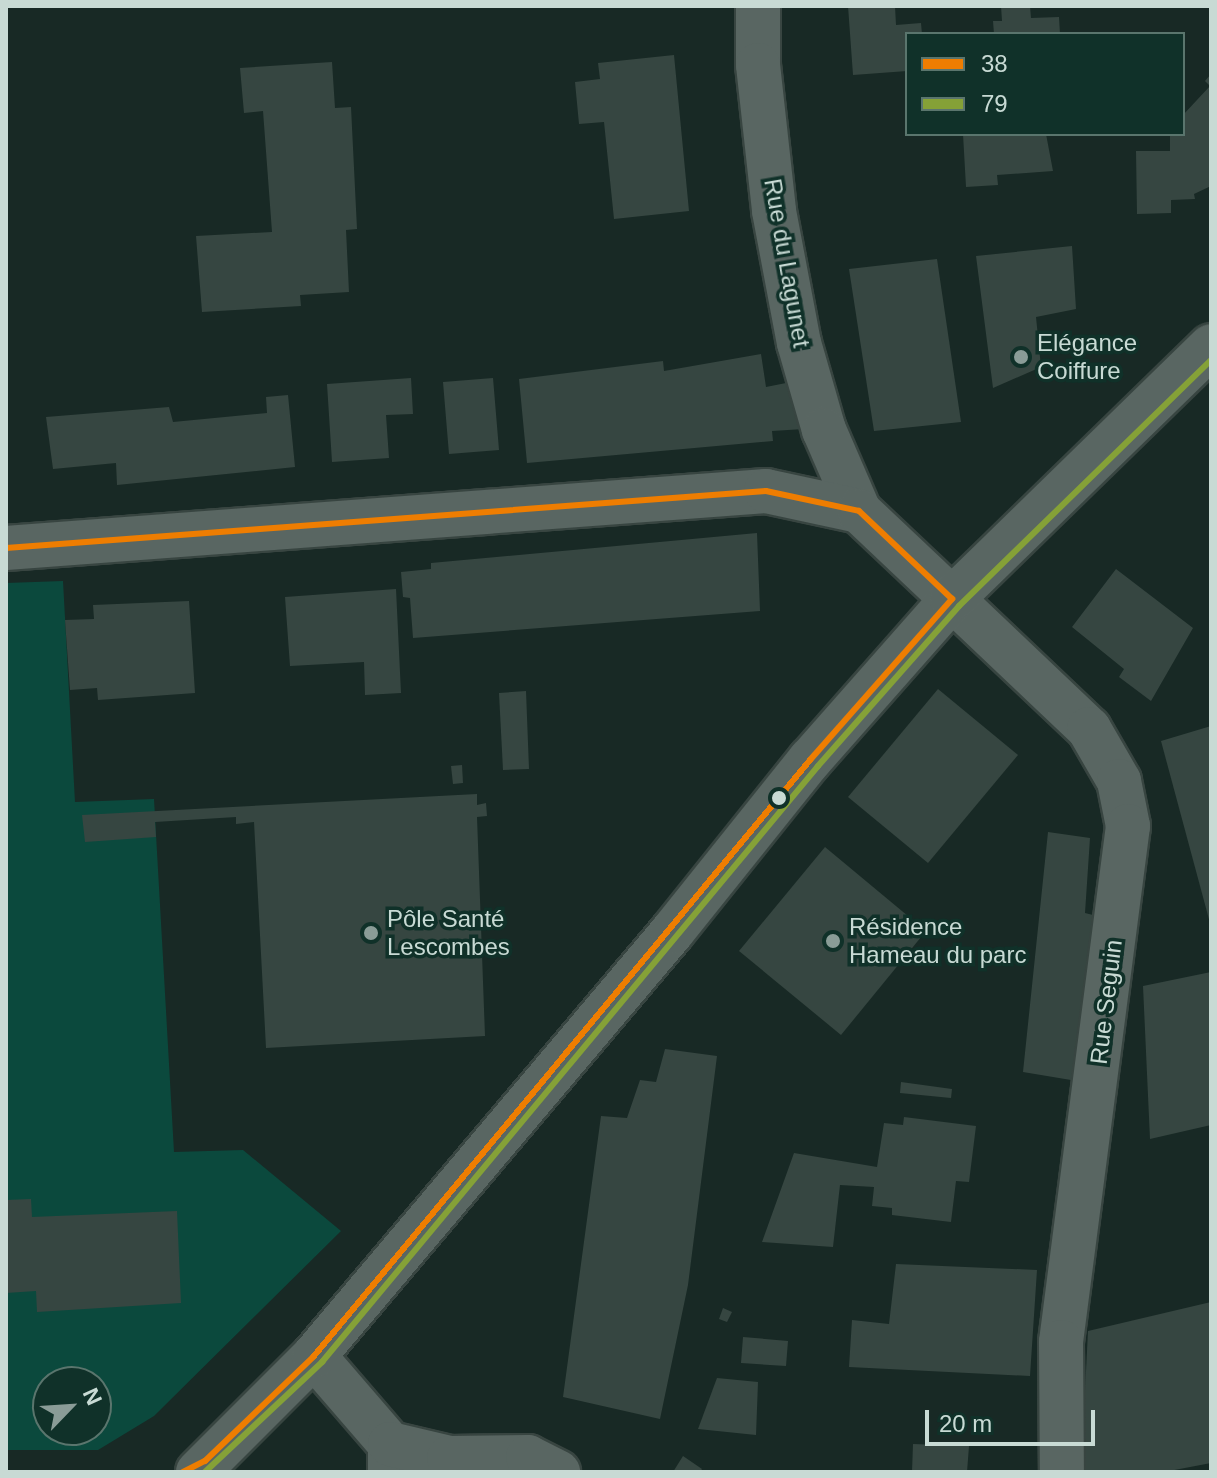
<!DOCTYPE html>
<meta charset="utf-8">
<style>
body{margin:0}
#map{position:relative;width:1217px;height:1478px;overflow:hidden;background:#182925;font-family:Arial,sans-serif}
div>[style]{position:absolute}
.green>*{inset:0;background:#0b493d}
.building>*{inset:0;background:#364641}
.roads{filter:drop-shadow(2px 0 #384541) drop-shadow(-2px 0 #384541) drop-shadow(0 2px #384541) drop-shadow(0 -2px #384541)}
.minor>*{height:44px;margin:-22px;padding:0 22px;transform-origin:22px;border-radius:22px;background:#596662}
.tertiary>*{height:44px;margin:-22px;padding:0 22px;transform-origin:22px;border-radius:22px;background:#596662}
.bus-1>*{height:6px;margin:-3px;padding:0 3px;transform-origin:3px;border-radius:3px;background:#ee7d01}
.bus-2>*{height:6px;margin:-3px;padding:0 3px;transform-origin:3px;border-radius:3px;background:#85a137}
.dots>*{width:22px;height:22px;translate:-50% -50%;box-sizing:border-box;border:4px solid #103129;border-radius:50%}
span{translate:-50% -50%;white-space:nowrap;text-align:center;line-height:1.15;-webkit-text-stroke:7px #103129;paint-order:stroke}
.street-label{font-size:24px;color:#c8dad4}
.poi-label{font-size:24px;color:#c8dad4}
.left{translate:0 -50%;text-align:left}
.frame{position:absolute;inset:0;border:8px solid #c8dad4;pointer-events:none}
.legend{position:absolute;left:905px;top:32px;width:280px;height:104px;box-sizing:border-box;background:#103129;border:2px solid #5a756d;margin:0;padding:10px 14px;list-style:none;font-size:24px;color:#c8dad4}
.legend li{display:flex;align-items:center;gap:16px;height:40px}
.legend b{width:40px;border:2px solid #5a756d}
.north{position:absolute;left:32px;top:1366px;width:80px;height:80px;box-sizing:border-box;background:#103129;border:2px solid #5a756d;border-radius:50%;rotate:65deg;font-size:22px;font-weight:700;line-height:32px;text-align:center;color:#c8dad4}
.north::after{content:'';display:block;margin:auto;width:28px;height:36px;background:#8a9c97;clip-path:polygon(50% 0,100% 100%,50% 72%,0 100%)}
.scale{position:absolute;left:925px;top:1410px;width:170px;height:36px;box-sizing:border-box;border:4px solid #c8dad4;border-top:0;padding-left:10px;font-size:24px;line-height:28px;white-space:nowrap;color:#c8dad4;-webkit-text-stroke:6px #103129;paint-order:stroke}
</style>
<div id="map">
<div class="green">
<i style="clip-path:polygon(evenodd,63px 581px,75px 802px,154px 799px,174px 1152px,243px 1150px,341px 1231px,154px 1416px,98px 1450px,6px 1450px,6px 583px,63px 581px,48px 1382px,96px 1382px,96px 1430px,48px 1430px,48px 1382px)"></i>
</div>
<div class="building">
<i style="clip-path:polygon(848px 6px,895px 6px,896px 25px,921px 23px,922px 34px,907px 34px,907px 71px,853px 75px)"></i>
<i style="clip-path:polygon(1001px 6px,1030px 6px,1031px 18px,1059px 17px,1060px 34px,994px 34px,993px 21px,1002px 21px)"></i>
<i style="clip-path:polygon(674px 55px,689px 211px,614px 219px,604px 122px,579px 124px,575px 82px,600px 79px,598px 63px)"></i>
<i style="clip-path:polygon(332px 62px,335px 108px,351px 107px,357px 229px,346px 230px,349px 292px,300px 295px,301px 306px,202px 312px,196px 236px,272px 232px,263px 111px,244px 113px,240px 68px)"></i>
<i style="clip-path:polygon(1211px 74px,1211px 186px,1194px 194px,1195px 199px,1171px 200px,1171px 213px,1137px 214px,1136px 151px,1170px 151px,1170px 134px,1183px 134px,1183px 115px,1210px 86px,1205px 81px)"></i>
<i style="clip-path:polygon(963px 134px,1046px 134px,1053px 171px,997px 175px,998px 185px,966px 187px)"></i>
<i style="clip-path:polygon(1072px 246px,1076px 309px,1036px 317px,1041px 367px,993px 388px,976px 256px)"></i>
<i style="clip-path:polygon(937px 259px,961px 422px,874px 431px,849px 269px)"></i>
<i style="clip-path:polygon(761px 354px,766px 387px,796px 381px,804px 429px,772px 431px,773px 441px,527px 463px,519px 379px,663px 361px,664px 371px)"></i>
<i style="clip-path:polygon(411px 378px,413px 414px,386px 415px,389px 458px,332px 462px,327px 384px)"></i>
<i style="clip-path:polygon(493px 378px,499px 450px,449px 454px,443px 382px)"></i>
<i style="clip-path:polygon(288px 395px,295px 467px,117px 485px,116px 463px,53px 469px,46px 417px,169px 407px,173px 422px,267px 413px,266px 397px)"></i>
<i style="clip-path:polygon(757px 533px,760px 611px,413px 638px,410px 598px,403px 597px,401px 572px,431px 569px,431px 563px)"></i>
<i style="clip-path:polygon(1116px 569px,1193px 628px,1151px 701px,1119px 677px,1124px 669px,1072px 627px)"></i>
<i style="clip-path:polygon(396px 589px,401px 693px,365px 695px,364px 662px,290px 666px,285px 597px)"></i>
<i style="clip-path:polygon(189px 601px,195px 693px,98px 700px,97px 688px,70px 690px,65px 620px,94px 619px,93px 605px)"></i>
<i style="clip-path:polygon(938px 689px,1018px 755px,928px 863px,848px 797px)"></i>
<i style="clip-path:polygon(526px 691px,529px 769px,503px 770px,499px 693px)"></i>
<i style="clip-path:polygon(1211px 726px,1211px 922px,1210px 923px,1161px 741px)"></i>
<i style="clip-path:polygon(462px 765px,463px 783px,453px 784px,451px 766px)"></i>
<i style="clip-path:polygon(477px 794px,477px 805px,486px 803px,487px 816px,477px 817px,485px 1036px,266px 1048px,254px 822px,236px 824px,236px 817px,155px 822px,156px 837px,85px 842px,82px 815px)"></i>
<i style="clip-path:polygon(1048px 832px,1090px 838px,1085px 913px,1097px 916px,1071px 1080px,1023px 1072px)"></i>
<i style="clip-path:polygon(825px 847px,926px 931px,841px 1035px,739px 951px)"></i>
<i style="clip-path:polygon(1211px 972px,1211px 1125px,1150px 1139px,1143px 986px)"></i>
<i style="clip-path:polygon(665px 1049px,717px 1056px,688px 1285px,660px 1419px,563px 1397px,601px 1116px,627px 1118px,640px 1080px,656px 1082px)"></i>
<i style="clip-path:polygon(901px 1082px,952px 1089px,951px 1098px,900px 1093px)"></i>
<i style="clip-path:polygon(904px 1117px,976px 1126px,969px 1182px,956px 1181px,951px 1222px,892px 1215px,892px 1208px,872px 1206px,874px 1187px,840px 1185px,833px 1247px,762px 1242px,794px 1153px,877px 1167px,884px 1123px,903px 1125px)"></i>
<i style="clip-path:polygon(31px 1199px,32px 1217px,177px 1211px,181px 1303px,37px 1312px,36px 1291px,6px 1293px,6px 1200px)"></i>
<i style="clip-path:polygon(896px 1264px,1037px 1270px,1030px 1376px,849px 1367px,852px 1320px,889px 1324px)"></i>
<i style="clip-path:polygon(1211px 1302px,1211px 1463px,1164px 1472px,1081px 1472px,1088px 1331px)"></i>
<i style="clip-path:polygon(723px 1308px,732px 1312px,727px 1322px,719px 1319px)"></i>
<i style="clip-path:polygon(743px 1337px,788px 1341px,786px 1366px,741px 1363px)"></i>
<i style="clip-path:polygon(717px 1378px,758px 1382px,756px 1435px,698px 1429px)"></i>
<i style="clip-path:polygon(913px 1444px,969px 1446px,967px 1472px,912px 1472px)"></i>
<i style="clip-path:polygon(683px 1456px,702px 1469px,700px 1472px,673px 1472px)"></i>
</div>
<div class="roads">
<div class="minor">
<i style="left:758px;top:6px;width:59px;rotate:90deg"></i>
<i style="left:758px;top:65px;width:147px;rotate:83.7deg"></i>
<i style="left:774px;top:211px;width:134px;rotate:79.3deg"></i>
<i style="left:799px;top:343px;width:91px;rotate:74deg"></i>
<i style="left:824px;top:430px;width:88px;rotate:66.6deg"></i>
<i style="left:952px;top:599px;width:189px;rotate:43.5deg"></i>
<i style="left:1089px;top:729px;width:60px;rotate:60deg"></i>
<i style="left:1119px;top:781px;width:46px;rotate:78.7deg"></i>
<i style="left:1128px;top:826px;width:520px;rotate:97.4deg"></i>
<i style="left:1061px;top:1342px;width:130px;rotate:89.6deg"></i>
<i style="left:314px;top:1356px;width:116px;rotate:49.2deg"></i>
<i style="left:390px;top:1444px;width:28px;rotate:90deg"></i>
<i style="left:390px;top:1444px;width:61px;rotate:13.3deg"></i>
<i style="left:449px;top:1458px;width:79px;rotate:-0.7deg"></i>
<i style="left:528px;top:1457px;width:34px;rotate:27deg"></i>
</div>
<div class="tertiary">
<i style="left:6px;top:548px;width:762px;rotate:-4.29deg"></i>
<i style="left:766px;top:491px;width:95px;rotate:12.1deg"></i>
<i style="left:859px;top:511px;width:128px;rotate:43.4deg"></i>
<i style="left:198px;top:1472px;width:164px;rotate:-45deg"></i>
<i style="left:314px;top:1356px;width:555px;rotate:-49.82deg"></i>
<i style="left:672px;top:932px;width:221px;rotate:-51.3deg"></i>
<i style="left:810px;top:760px;width:215px;rotate:-48.6deg"></i>
<i style="left:952px;top:599px;width:362px;rotate:-44.3deg"></i>
</div>
</div>
<div class="bus-1">
<i style="left:6px;top:548px;width:762px;rotate:-4.29deg"></i>
<i style="left:766px;top:491px;width:95px;rotate:12.1deg"></i>
<i style="left:859px;top:511px;width:128px;rotate:43.4deg"></i>
<i style="left:183px;top:1472px;width:25px;rotate:-27deg"></i>
<i style="left:205px;top:1461px;width:151px;rotate:-43.9deg"></i>
<i style="left:314px;top:1356px;width:775px;rotate:-50.23deg"></i>
<i style="left:810px;top:760px;width:215px;rotate:-48.6deg"></i>
</div>
<div class="bus-2">
<i style="left:205px;top:1472px;width:161px;rotate:-43.2deg"></i>
<i style="left:322px;top:1362px;width:775px;rotate:-50.23deg"></i>
<i style="left:818px;top:766px;width:213px;rotate:-48.6deg"></i>
<i style="left:959px;top:606px;width:352px;rotate:-44.3deg"></i>
</div>
<div class="dots">
<i style="left:1021px;top:357px;background:#8a9c97"></i>
<i style="left:779px;top:798px;background:#c8dad4"></i>
<i style="left:371px;top:933px;background:#8a9c97"></i>
<i style="left:833px;top:941px;background:#8a9c97"></i>
</div>
<div class="street-label">
<span style="left:787px;top:263px;rotate:80deg">Rue du Lagunet</span>
<span style="left:1106px;top:1002px;rotate:-83deg">Rue Seguin</span>
</div>
<div class="poi-label">
<span class="left" style="left:1037px;top:357px">Elégance<br>Coiffure</span>
<span class="left" style="left:387px;top:933px">Pôle Santé<br>Lescombes</span>
<span class="left" style="left:849px;top:941px">Résidence<br>Hameau du parc</span>
</div>
<div class="frame"></div>
<ul class="legend">
<li><b style="height:10px;background:#ee7d01"></b>38</li>
<li><b style="height:10px;background:#85a137"></b>79</li>
</ul>
<div class="north">N</div>
<div class="scale">20 m</div>
</div>
